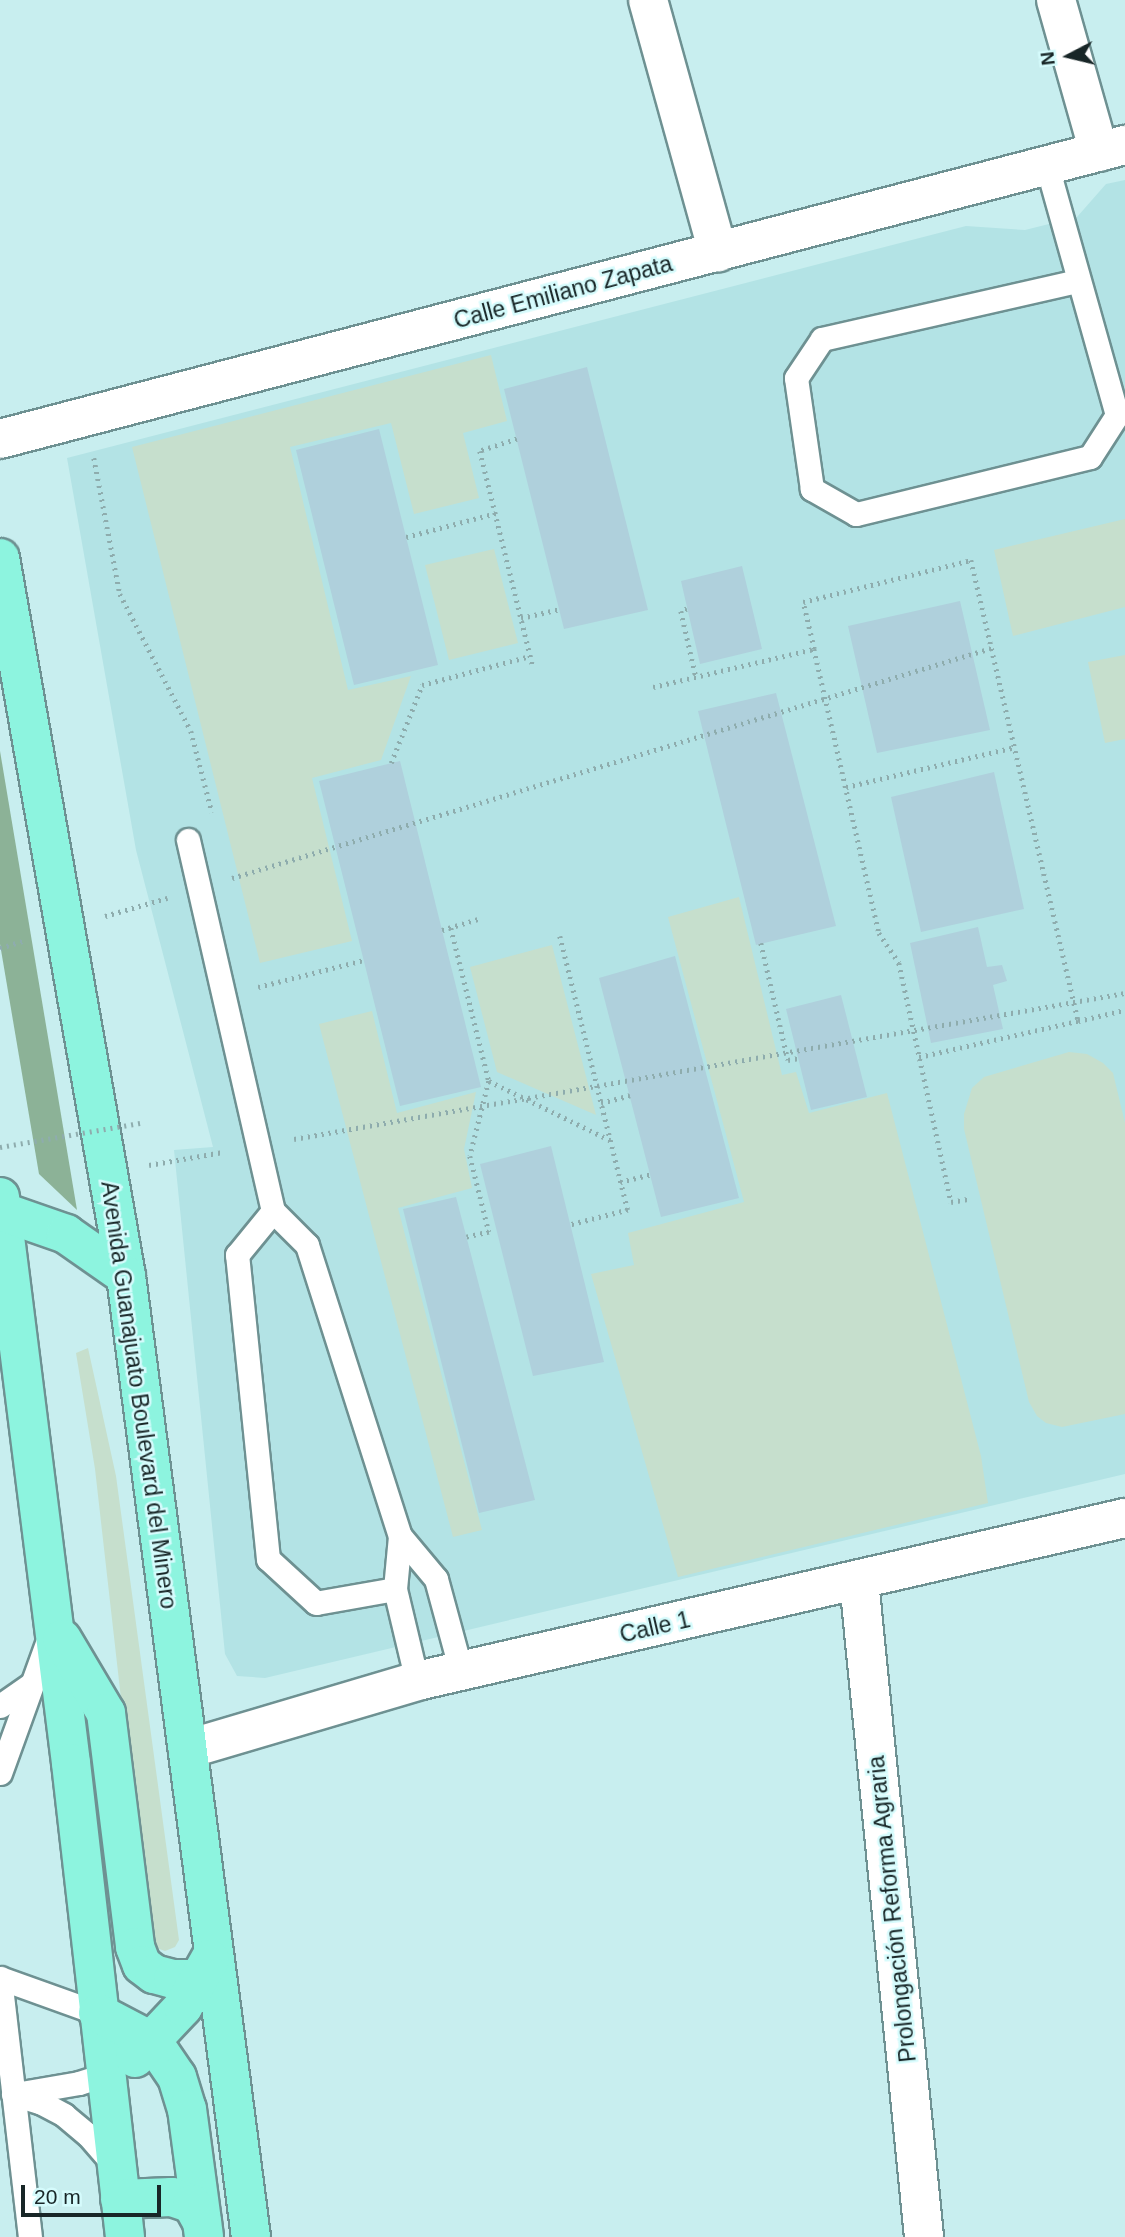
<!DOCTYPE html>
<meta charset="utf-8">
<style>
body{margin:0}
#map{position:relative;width:1125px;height:2237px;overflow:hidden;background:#c8eeef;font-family:Helvetica,sans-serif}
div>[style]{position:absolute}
.built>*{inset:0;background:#b3e3e5}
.green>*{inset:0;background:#c6dfcd}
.forest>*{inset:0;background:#8cb297}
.building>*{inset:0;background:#afd0dc}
.path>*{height:4.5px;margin-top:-2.25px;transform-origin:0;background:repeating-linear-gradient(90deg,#8eacad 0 2px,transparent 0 7px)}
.roads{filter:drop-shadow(2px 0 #6e9192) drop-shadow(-2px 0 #6e9192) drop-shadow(0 2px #6e9192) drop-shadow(0 -2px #6e9192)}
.service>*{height:23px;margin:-11.5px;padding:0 11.5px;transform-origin:11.5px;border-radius:11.5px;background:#fff}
.minor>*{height:38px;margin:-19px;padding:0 19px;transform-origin:19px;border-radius:19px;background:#fff}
.primary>*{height:38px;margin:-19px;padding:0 19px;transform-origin:19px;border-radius:19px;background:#8df4df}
.path-bridge>*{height:4.5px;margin-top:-2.25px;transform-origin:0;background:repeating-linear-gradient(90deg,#8eacad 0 2px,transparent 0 7px)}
span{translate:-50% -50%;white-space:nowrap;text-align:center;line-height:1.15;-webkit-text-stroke:5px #d5fbfc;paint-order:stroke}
.street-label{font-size:23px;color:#182627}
.north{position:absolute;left:1034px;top:21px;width:70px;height:70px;-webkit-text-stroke:5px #d5fbfc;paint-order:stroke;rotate:263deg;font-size:19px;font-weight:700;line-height:28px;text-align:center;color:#182627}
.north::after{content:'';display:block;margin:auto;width:24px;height:32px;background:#182627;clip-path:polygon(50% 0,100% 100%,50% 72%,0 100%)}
.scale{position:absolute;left:21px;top:2185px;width:140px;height:32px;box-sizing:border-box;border:4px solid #182627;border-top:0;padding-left:9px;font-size:21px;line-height:24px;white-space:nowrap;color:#182627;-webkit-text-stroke:5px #d5fbfc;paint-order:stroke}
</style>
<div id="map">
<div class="built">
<i style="clip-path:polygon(1125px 180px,1125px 1474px,265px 1678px,237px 1676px,225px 1654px,174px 1150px,213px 1147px,136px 850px,67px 458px,966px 226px,1025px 230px,1077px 217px,1106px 184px)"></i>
</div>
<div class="green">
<i style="clip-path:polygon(491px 355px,507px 421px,463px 433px,479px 498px,414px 514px,391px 423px,290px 447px,348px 690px,411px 676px,381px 760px,312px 778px,352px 941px,260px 963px,132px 447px)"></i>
<i style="clip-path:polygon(1125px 519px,1125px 607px,1013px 636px,994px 550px)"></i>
<i style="clip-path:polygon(494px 549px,518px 643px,449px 660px,425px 565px)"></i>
<i style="clip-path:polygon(1125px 655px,1125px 739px,1105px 743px,1088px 662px)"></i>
<i style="clip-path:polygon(739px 897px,782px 1075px,796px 1072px,809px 1113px,887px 1093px,981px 1456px,988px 1503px,678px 1577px,591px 1274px,634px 1265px,628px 1233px,744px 1202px,668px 917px)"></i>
<i style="clip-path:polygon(552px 945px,596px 1115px,497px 1072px,470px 967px)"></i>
<i style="clip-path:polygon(372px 1011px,397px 1113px,476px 1092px,464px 1149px,472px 1188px,398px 1208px,482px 1530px,453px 1537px,319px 1024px)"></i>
<i style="clip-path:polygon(1069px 1052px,1087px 1054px,1103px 1063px,1113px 1073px,1125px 1123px,1125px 1414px,1062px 1427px,1046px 1423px,1037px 1416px,1029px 1402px,964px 1129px,964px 1114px,972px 1088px,984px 1077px)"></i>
<i style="clip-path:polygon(88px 1348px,116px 1476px,179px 1940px,175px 1947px,165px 1951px,154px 1947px,148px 1937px,95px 1469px,76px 1353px)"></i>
</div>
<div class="forest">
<i style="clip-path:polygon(0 752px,0 751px,77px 1210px,39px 1174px,0 944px)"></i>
</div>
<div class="building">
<i style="clip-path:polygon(587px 367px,648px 610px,564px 629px,504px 389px)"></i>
<i style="clip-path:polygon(379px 429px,438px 665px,354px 685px,296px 450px)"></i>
<i style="clip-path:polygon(742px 566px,762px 649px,700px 664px,681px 581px)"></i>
<i style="clip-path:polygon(960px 601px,990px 730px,877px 753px,848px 626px)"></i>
<i style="clip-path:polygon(776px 693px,836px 926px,756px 945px,698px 711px)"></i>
<i style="clip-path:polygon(400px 761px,481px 1087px,400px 1106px,319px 781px)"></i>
<i style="clip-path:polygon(994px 772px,1024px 909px,921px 932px,891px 797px)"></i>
<i style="clip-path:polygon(978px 927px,987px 967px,1002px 965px,1007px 981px,993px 985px,1003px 1029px,931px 1043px,910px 943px)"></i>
<i style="clip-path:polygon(675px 956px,739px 1198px,661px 1217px,599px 978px)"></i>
<i style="clip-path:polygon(841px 995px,867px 1097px,811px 1110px,786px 1009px)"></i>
<i style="clip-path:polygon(551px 1146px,604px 1362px,533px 1376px,480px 1164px)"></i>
<i style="clip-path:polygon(456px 1197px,535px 1500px,479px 1513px,403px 1209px)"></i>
</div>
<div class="path">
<i style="left:517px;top:439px;width:39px;rotate:162deg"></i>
<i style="left:480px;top:451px;width:221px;rotate:76.2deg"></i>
<i style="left:94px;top:458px;width:138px;rotate:79.2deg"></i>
<i style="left:120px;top:594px;width:154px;rotate:62.6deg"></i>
<i style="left:191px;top:731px;width:84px;rotate:75.5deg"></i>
<i style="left:406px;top:537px;width:93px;rotate:-14.9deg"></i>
<i style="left:687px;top:609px;width:6px;rotate:162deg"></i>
<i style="left:681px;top:611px;width:68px;rotate:77.2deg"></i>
<i style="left:521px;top:618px;width:39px;rotate:-13deg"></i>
<i style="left:814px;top:649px;width:291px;rotate:77.1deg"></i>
<i style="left:879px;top:933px;width:36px;rotate:56deg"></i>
<i style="left:899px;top:963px;width:245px;rotate:77.7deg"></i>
<i style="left:951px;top:1202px;width:17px;rotate:-10deg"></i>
<i style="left:653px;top:687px;width:165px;rotate:-13.3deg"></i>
<i style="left:814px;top:649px;width:48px;rotate:-103.2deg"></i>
<i style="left:803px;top:602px;width:173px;rotate:-14deg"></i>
<i style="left:971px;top:560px;width:473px;rotate:76.9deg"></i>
<i style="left:1078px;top:1021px;width:48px;rotate:-13.2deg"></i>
<i style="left:391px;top:763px;width:84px;rotate:-68.3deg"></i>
<i style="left:422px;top:685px;width:112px;rotate:-15deg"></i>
<i style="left:846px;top:787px;width:174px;rotate:-13.3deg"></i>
<i style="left:232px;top:878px;width:794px;rotate:-16.84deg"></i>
<i style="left:105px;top:916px;width:65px;rotate:-16.2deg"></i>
<i style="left:451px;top:928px;width:158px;rotate:76.1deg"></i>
<i style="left:489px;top:1081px;width:77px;rotate:104.2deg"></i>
<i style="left:470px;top:1156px;width:78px;rotate:76deg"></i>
<i style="left:489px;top:1232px;width:23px;rotate:167deg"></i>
<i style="left:442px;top:930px;width:39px;rotate:-17deg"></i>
<i style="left:560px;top:936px;width:282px;rotate:76.1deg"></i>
<i style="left:628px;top:1210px;width:60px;rotate:165.5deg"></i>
<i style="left:761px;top:943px;width:120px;rotate:77deg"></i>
<i style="left:788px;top:1060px;width:11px;rotate:-10deg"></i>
<i style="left:0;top:948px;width:24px;rotate:-17deg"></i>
<i style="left:258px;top:987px;width:109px;rotate:-14.3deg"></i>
<i style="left:919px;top:1057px;width:163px;rotate:-12.8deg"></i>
<i style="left:489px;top:1081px;width:135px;rotate:26deg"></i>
<i style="left:601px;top:1103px;width:30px;rotate:-15deg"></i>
<i style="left:294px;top:1139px;width:844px;rotate:-9.96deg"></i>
<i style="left:149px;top:1165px;width:75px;rotate:-10deg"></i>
<i style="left:620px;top:1182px;width:32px;rotate:-14deg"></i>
</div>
<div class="roads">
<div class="service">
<i style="left:1047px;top:166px;width:259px;rotate:74.3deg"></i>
<i style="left:1117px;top:415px;width:50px;rotate:122.7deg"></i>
<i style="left:1090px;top:457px;width:241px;rotate:166.3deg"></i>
<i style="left:856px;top:514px;width:51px;rotate:-150.4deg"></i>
<i style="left:812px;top:489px;width:112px;rotate:-98.2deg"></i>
<i style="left:796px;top:378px;width:47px;rotate:-56.3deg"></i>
<i style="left:822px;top:339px;width:262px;rotate:-12.8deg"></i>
<i style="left:188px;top:840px;width:381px;rotate:77.1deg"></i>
<i style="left:400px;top:1536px;width:56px;rotate:50.1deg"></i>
<i style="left:436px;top:1579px;width:95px;rotate:74.8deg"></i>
<i style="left:395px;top:1589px;width:80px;rotate:170deg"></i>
<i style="left:316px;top:1603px;width:65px;rotate:-137.5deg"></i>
<i style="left:268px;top:1559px;width:306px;rotate:-95.8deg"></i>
<i style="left:237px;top:1255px;width:57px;rotate:-50.7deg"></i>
<i style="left:273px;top:1211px;width:48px;rotate:45deg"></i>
<i style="left:307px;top:1245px;width:305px;rotate:72.3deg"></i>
<i style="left:400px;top:1536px;width:53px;rotate:95.4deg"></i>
<i style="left:395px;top:1589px;width:95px;rotate:76.6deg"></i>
<i style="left:0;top:1706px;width:39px;rotate:-35deg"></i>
<i style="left:0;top:1773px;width:147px;rotate:-70.1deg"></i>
<i style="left:0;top:1978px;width:261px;rotate:83.4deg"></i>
<i style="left:0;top:1978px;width:104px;rotate:19.7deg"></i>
<i style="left:21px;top:2093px;width:59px;rotate:-9.8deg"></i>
<i style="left:79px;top:2083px;width:28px;rotate:-18deg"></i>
<i style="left:13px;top:2094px;width:28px;rotate:17deg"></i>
<i style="left:40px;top:2102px;width:27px;rotate:28deg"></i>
<i style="left:64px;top:2115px;width:31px;rotate:40deg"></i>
<i style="left:88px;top:2135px;width:40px;rotate:49deg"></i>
</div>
<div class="minor">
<i style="left:648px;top:0;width:262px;rotate:74.5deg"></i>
<i style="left:1056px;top:0;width:158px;rotate:74.2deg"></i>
<i style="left:0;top:439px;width:1163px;rotate:-14.65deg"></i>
<i style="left:859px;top:1581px;width:659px;rotate:84.34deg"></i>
<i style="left:188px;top:1749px;width:239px;rotate:-16.5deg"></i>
<i style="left:417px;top:1681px;width:727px;rotate:-12.97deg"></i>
</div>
<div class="primary">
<i style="left:0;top:558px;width:729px;rotate:80.05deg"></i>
<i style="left:126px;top:1276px;width:969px;rotate:82.59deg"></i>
<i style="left:0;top:1197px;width:570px;rotate:82.85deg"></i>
<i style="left:71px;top:1763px;width:477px;rotate:83.5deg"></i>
<i style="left:3px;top:1212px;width:67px;rotate:19.2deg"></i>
<i style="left:66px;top:1234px;width:73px;rotate:35deg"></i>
<i style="left:62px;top:1639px;width:86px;rotate:59.3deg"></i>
<i style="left:106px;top:1713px;width:236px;rotate:82.9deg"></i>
<i style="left:135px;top:1947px;width:19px;rotate:69deg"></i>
<i style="left:142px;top:1965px;width:15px;rotate:37deg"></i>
<i style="left:154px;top:1974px;width:20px;rotate:15deg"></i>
<i style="left:173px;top:1979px;width:25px"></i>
<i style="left:98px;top:2013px;width:62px;rotate:27.8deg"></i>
<i style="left:153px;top:2042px;width:42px;rotate:55.6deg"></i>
<i style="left:177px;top:2077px;width:34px;rotate:73deg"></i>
<i style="left:187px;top:2109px;width:129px;rotate:82.4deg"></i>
<i style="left:135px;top:2058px;width:70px;rotate:-46.7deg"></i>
<i style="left:183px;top:2007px;width:55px;rotate:-60.6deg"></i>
<i style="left:120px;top:2199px;width:52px;rotate:-2.2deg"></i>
<i style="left:172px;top:2197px;width:21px;rotate:19deg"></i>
<i style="left:192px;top:2204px;width:21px;rotate:61deg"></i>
</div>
</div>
<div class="path-bridge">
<i style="left:0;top:1147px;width:142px;rotate:-9.7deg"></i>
</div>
<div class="street-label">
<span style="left:563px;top:292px;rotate:-15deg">Calle Emiliano Zapata</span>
<span style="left:139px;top:1395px;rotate:82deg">Avenida Guanajuato Boulevard del Minero</span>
<span style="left:655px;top:1627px;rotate:-13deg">Calle 1</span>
<span style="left:892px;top:1909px;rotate:-96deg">Prolongación Reforma Agraria</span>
</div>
<div class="north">N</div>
<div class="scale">20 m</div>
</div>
